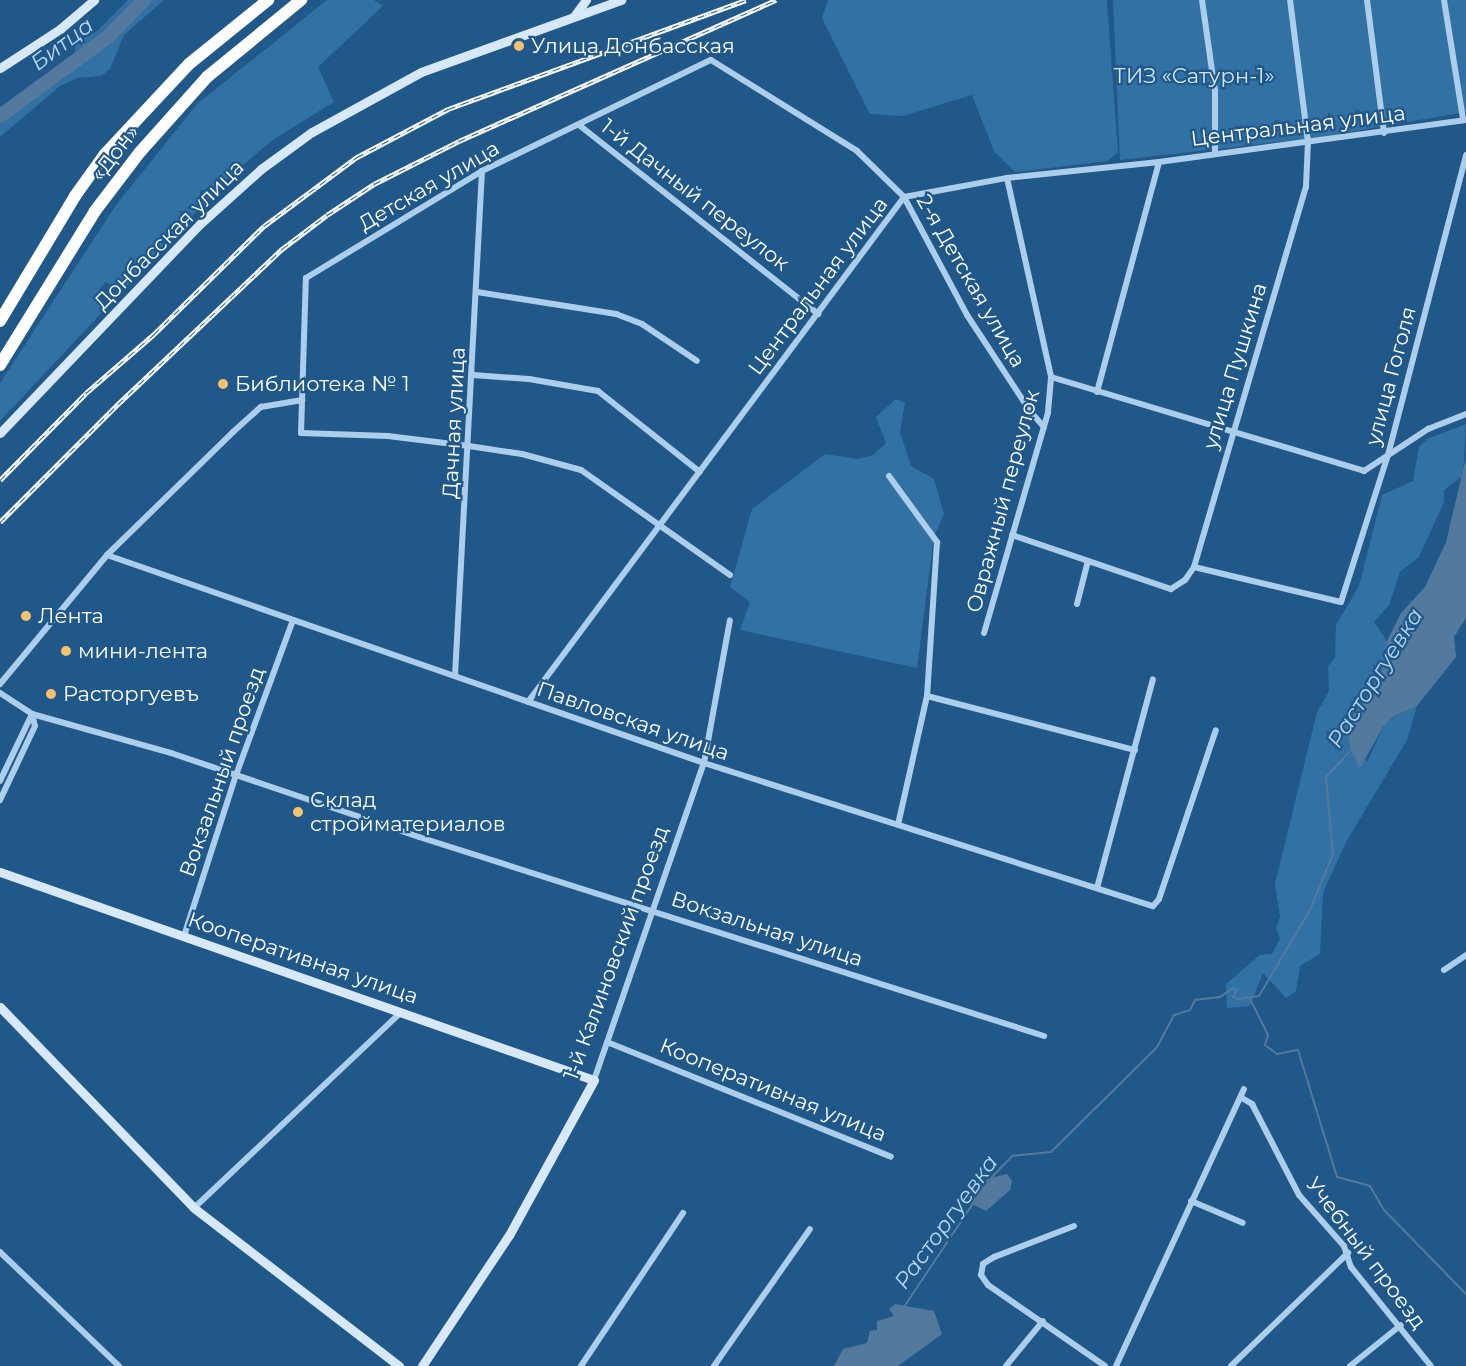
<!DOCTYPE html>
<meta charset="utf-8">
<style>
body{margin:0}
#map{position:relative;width:1466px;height:1366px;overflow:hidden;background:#205889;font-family:Montserrat,sans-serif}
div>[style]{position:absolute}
.green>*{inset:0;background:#3171a4}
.water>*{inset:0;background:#537a9c}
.stream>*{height:2px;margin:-1px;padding:0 1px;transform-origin:1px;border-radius:1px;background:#537a9c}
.river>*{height:14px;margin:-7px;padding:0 7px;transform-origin:7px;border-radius:7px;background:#537a9c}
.street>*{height:6px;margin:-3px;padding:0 3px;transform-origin:3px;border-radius:3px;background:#acceeb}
.secondary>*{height:9px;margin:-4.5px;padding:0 4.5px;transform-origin:4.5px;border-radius:4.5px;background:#d7e9f8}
.highway>*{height:12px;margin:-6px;padding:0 6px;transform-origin:6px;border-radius:6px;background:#fff}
.rail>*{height:4.5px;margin-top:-2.25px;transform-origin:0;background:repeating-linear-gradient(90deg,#205889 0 7px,#fff 0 14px);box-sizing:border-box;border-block:2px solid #fff}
.dots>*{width:16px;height:16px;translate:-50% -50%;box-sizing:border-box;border:3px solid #205889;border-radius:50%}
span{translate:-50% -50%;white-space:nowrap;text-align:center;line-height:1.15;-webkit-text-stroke:4.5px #205889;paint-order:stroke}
.poi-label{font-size:21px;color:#fff}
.left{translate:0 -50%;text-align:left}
.park-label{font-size:21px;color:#d0e6f8}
.street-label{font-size:21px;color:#fff}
.water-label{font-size:22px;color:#b7d8f2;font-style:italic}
</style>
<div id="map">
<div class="green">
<i style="clip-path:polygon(128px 0,164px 0,124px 35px,110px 69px,101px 76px,78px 78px,60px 86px,0 137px,0 109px,75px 53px,75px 43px,97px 31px)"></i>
<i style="clip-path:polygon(327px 0,374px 0,383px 6px,318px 67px,334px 102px,271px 141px,224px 182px,120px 293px,106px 282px,94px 296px,107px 307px,0 421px,0 383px,116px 205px,197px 104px)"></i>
<i style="clip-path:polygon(828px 0,1107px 0,1118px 152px,1108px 161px,1015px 172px,994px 151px,972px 95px,903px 116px,870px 114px,822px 18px)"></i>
<i style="clip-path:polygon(1113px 0,1466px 0,1466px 112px,1315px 138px,1120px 160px)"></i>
<i style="clip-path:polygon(896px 399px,905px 403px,900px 432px,911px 466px,934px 479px,944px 514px,934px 537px,917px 668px,740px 630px,750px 602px,730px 587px,752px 509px,825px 454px,858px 459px,873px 455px,886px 443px,876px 417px)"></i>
<i style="clip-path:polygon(1466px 424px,1463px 476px,1444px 490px,1444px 502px,1419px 557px,1400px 572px,1389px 605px,1374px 622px,1387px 641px,1384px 666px,1346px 724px,1367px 762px,1383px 727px,1394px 716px,1417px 706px,1407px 740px,1346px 842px,1323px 893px,1320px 954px,1300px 966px,1296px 991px,1286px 998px,1263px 973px,1250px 1006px,1227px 1008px,1226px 984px,1260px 955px,1272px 954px,1280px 939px,1276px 928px,1280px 917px,1275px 884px,1317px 712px,1329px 691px,1328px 666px,1335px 658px,1336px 625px,1359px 586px,1382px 495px,1413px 481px,1419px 447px,1427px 439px)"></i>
</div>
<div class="water">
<i style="clip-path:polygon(1466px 458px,1466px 618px,1454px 637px,1456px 657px,1417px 706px,1394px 716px,1383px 727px,1360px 768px,1351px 750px,1346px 724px,1367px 696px,1384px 666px,1387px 641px,1401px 613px,1425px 587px,1446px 542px)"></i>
<i style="clip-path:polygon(1007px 1174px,1012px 1181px,1010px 1190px,986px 1211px,966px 1201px,963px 1193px,990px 1178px)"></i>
<i style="clip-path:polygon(895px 1304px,934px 1311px,942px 1334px,898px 1366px,834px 1366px,843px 1349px,867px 1343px,870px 1331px,877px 1330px,877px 1321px,894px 1316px,889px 1309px)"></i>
</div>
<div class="stream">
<i style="left:80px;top:40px;width:14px;rotate:51deg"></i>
<i style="left:1250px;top:999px;width:40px;rotate:63.4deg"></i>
<i style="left:1268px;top:1035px;width:10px;rotate:107deg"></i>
<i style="left:1265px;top:1045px;width:15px;rotate:37deg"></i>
<i style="left:1277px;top:1054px;width:21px;rotate:-11deg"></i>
<i style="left:1298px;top:1050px;width:133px;rotate:72.9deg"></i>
<i style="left:1337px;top:1177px;width:34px;rotate:15deg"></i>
<i style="left:1370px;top:1186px;width:28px;rotate:60deg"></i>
<i style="left:1384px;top:1210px;width:117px;rotate:45.7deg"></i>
<i style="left:991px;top:1178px;width:30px;rotate:-46deg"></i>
<i style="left:1012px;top:1156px;width:39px;rotate:-6deg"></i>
<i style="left:1051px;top:1152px;width:149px;rotate:-44.7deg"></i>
<i style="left:1157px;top:1047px;width:36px;rotate:-62deg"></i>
<i style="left:1174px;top:1015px;width:17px;rotate:-17deg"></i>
<i style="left:1190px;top:1010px;width:11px;rotate:-63deg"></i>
<i style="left:1195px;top:1000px;width:25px;rotate:-7deg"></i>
<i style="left:1220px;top:997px;width:16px;rotate:-35deg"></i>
<i style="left:1233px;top:988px;width:4px;rotate:27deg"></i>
<i style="left:1237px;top:990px;width:8px;rotate:120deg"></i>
<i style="left:1233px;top:997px;width:5px;rotate:22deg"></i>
<i style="left:1238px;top:999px;width:21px;rotate:-8deg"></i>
<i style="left:1259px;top:996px;width:100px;rotate:-59.3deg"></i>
<i style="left:1310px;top:910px;width:61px;rotate:-67.7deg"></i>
<i style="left:1333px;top:854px;width:77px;rotate:-95.2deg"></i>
<i style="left:1326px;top:777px;width:37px;rotate:-47deg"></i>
<i style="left:904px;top:1307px;width:126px;rotate:-56.3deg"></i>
</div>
<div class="river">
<i style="left:0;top:116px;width:134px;rotate:-36.2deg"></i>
<i style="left:108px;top:37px;width:52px;rotate:-45.8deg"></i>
</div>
<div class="street">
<i style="left:1202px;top:0;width:92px;rotate:81.9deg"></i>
<i style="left:1215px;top:91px;width:61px;rotate:90deg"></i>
<i style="left:1367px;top:0;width:134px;rotate:82.7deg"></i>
<i style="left:1444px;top:0;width:121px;rotate:80.9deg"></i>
<i style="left:579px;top:125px;width:305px;rotate:38.3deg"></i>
<i style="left:1007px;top:178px;width:204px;rotate:77.5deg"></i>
<i style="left:1051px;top:377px;width:327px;rotate:16.7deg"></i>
<i style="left:1364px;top:471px;width:77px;rotate:-33.3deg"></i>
<i style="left:1428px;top:429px;width:41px;rotate:-21.5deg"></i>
<i style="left:477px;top:292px;width:141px;rotate:9deg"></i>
<i style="left:616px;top:314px;width:28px;rotate:21deg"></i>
<i style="left:642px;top:324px;width:66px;rotate:33.9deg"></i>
<i style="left:473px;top:375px;width:56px;rotate:4.1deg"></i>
<i style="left:529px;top:379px;width:70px;rotate:9.9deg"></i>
<i style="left:598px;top:391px;width:130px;rotate:38.5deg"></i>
<i style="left:1097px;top:392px;width:238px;rotate:-74.9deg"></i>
<i style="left:889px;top:476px;width:82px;rotate:54deg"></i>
<i style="left:937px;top:542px;width:154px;rotate:93.7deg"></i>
<i style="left:927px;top:696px;width:132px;rotate:102.7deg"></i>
<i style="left:1012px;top:535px;width:168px;rotate:18.8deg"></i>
<i style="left:1171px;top:589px;width:17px;rotate:-33deg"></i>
<i style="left:1185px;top:580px;width:16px;rotate:-55deg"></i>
<i style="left:1194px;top:567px;width:396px;rotate:-73.6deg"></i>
<i style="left:1306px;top:187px;width:45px;rotate:-87.5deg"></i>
<i style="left:1308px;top:142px;width:143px;rotate:-97.2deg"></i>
<i style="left:107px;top:555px;width:632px;rotate:19.21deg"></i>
<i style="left:704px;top:763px;width:471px;rotate:17.7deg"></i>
<i style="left:1153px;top:906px;width:9px;rotate:-49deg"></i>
<i style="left:1159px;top:899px;width:178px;rotate:-71.4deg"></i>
<i style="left:1194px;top:567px;width:151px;rotate:13.4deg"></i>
<i style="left:1341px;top:602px;width:154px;rotate:-72.3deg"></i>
<i style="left:1388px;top:455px;width:310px;rotate:-75.4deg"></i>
<i style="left:730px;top:575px;width:182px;rotate:-144.8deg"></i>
<i style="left:581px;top:470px;width:61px;rotate:-164.8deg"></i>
<i style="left:522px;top:454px;width:54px;rotate:-171.4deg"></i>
<i style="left:469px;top:446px;width:82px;rotate:-173deg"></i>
<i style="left:388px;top:436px;width:87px;rotate:-178deg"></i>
<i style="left:301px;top:433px;width:155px;rotate:-88.2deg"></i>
<i style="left:306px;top:278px;width:206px;rotate:-31.3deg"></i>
<i style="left:482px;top:171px;width:254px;rotate:-25.9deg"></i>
<i style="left:711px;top:60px;width:172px;rotate:31.9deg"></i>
<i style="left:857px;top:151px;width:66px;rotate:44.4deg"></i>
<i style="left:904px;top:197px;width:134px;rotate:61.9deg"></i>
<i style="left:967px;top:315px;width:115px;rotate:56.7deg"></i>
<i style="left:1030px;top:411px;width:21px;rotate:49deg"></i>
<i style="left:1077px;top:604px;width:44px;rotate:-75.7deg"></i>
<i style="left:984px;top:633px;width:230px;rotate:-73.8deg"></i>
<i style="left:1048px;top:412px;width:35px;rotate:-85deg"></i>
<i style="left:455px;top:676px;width:506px;rotate:-86.94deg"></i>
<i style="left:0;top:684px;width:168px;rotate:-50.3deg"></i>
<i style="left:107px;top:555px;width:176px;rotate:-44.3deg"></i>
<i style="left:233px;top:432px;width:38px;rotate:-42deg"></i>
<i style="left:261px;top:407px;width:42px;rotate:-9.7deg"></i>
<i style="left:0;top:693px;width:38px;rotate:33deg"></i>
<i style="left:32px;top:714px;width:12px;rotate:76deg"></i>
<i style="left:35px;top:726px;width:82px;rotate:115.3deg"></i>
<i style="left:927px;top:696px;width:215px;rotate:14.6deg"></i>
<i style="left:528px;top:702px;width:630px;rotate:-53.33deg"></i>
<i style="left:904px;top:197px;width:105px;rotate:-10.5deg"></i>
<i style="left:1007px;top:178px;width:153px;rotate:-6deg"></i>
<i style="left:1159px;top:162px;width:310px;rotate:-7.8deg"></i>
<i style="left:32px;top:714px;width:144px;rotate:15.7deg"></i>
<i style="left:171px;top:753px;width:262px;rotate:18.7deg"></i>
<i style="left:419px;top:837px;width:656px;rotate:17.66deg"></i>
<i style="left:0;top:781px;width:74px;rotate:-64.5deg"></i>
<i style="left:1097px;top:888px;width:216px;rotate:-75deg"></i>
<i style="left:184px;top:936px;width:169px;rotate:-72.1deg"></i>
<i style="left:236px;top:775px;width:165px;rotate:-69.8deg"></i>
<i style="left:1444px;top:970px;width:27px;rotate:-34deg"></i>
<i style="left:607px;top:1042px;width:306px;rotate:22deg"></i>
<i style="left:594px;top:1080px;width:336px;rotate:-70.9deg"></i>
<i style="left:704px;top:763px;width:145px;rotate:-79.7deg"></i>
<i style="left:1242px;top:1098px;width:12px;rotate:31deg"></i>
<i style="left:1252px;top:1104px;width:102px;rotate:62.7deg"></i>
<i style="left:1299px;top:1195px;width:68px;rotate:48.6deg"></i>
<i style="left:1344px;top:1246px;width:22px;rotate:72deg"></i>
<i style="left:1351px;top:1267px;width:127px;rotate:51.1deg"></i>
<i style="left:1191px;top:1201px;width:56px;rotate:22.9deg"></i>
<i style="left:194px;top:1208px;width:285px;rotate:-43.4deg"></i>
<i style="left:1074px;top:1226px;width:86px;rotate:158.8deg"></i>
<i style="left:994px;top:1257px;width:13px;rotate:148deg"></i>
<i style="left:983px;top:1264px;width:11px;rotate:100deg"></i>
<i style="left:981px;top:1275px;width:12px;rotate:55deg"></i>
<i style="left:988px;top:1285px;width:142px;rotate:34.7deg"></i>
<i style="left:0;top:1252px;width:165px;rotate:43.8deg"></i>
<i style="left:581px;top:1366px;width:184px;rotate:-56.3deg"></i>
<i style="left:714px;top:1366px;width:167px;rotate:-55deg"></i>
<i style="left:1006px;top:1366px;width:58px;rotate:-50.6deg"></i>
<i style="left:1116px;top:1366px;width:305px;rotate:-65.2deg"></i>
<i style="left:1231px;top:1366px;width:163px;rotate:-44deg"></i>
<i style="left:1350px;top:1366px;width:65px;rotate:-38.8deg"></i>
</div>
<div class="secondary">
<i style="left:575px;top:15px;width:19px;rotate:-54deg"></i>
<i style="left:0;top:68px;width:72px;rotate:-33deg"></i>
<i style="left:60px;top:29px;width:45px;rotate:-40.5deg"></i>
<i style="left:0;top:433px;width:289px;rotate:-46.3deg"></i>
<i style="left:200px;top:224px;width:82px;rotate:-42deg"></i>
<i style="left:261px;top:169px;width:63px;rotate:-36deg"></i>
<i style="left:312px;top:132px;width:124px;rotate:-28.8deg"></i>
<i style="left:421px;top:72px;width:213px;rotate:-19.8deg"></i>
<i style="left:0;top:872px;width:629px;rotate:19.3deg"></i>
<i style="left:594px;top:1080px;width:177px;rotate:118.7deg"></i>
<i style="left:509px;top:1235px;width:157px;rotate:123.6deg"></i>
<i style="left:0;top:1007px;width:279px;rotate:46deg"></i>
<i style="left:194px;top:1208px;width:259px;rotate:37.6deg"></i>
</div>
<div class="highway">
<i style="left:0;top:321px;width:146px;rotate:-59deg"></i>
<i style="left:75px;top:196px;width:52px;rotate:-54.5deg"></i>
<i style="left:105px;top:154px;width:123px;rotate:-47deg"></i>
<i style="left:189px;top:64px;width:102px;rotate:-39deg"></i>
<i style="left:0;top:365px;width:181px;rotate:-58.3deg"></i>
<i style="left:95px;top:211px;width:74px;rotate:-52.7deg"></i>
<i style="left:140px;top:152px;width:101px;rotate:-48.2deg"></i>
<i style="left:207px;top:77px;width:122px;rotate:-39.3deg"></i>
</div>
<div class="rail">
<i style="left:0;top:480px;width:122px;rotate:-45.3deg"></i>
<i style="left:86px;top:393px;width:90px;rotate:-40.9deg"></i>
<i style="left:154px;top:334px;width:154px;rotate:-44.5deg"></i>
<i style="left:264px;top:226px;width:116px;rotate:-36.6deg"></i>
<i style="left:357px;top:157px;width:103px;rotate:-27.8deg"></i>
<i style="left:448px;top:109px;width:317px;rotate:-20.1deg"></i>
<i style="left:0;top:522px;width:167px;rotate:-45deg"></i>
<i style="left:118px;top:404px;width:226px;rotate:-43.4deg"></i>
<i style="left:282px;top:249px;width:56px;rotate:-37.1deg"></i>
<i style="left:327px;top:215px;width:56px;rotate:-33.4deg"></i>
<i style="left:374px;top:184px;width:95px;rotate:-26.8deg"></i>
<i style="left:459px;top:141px;width:347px;rotate:-24deg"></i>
</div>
<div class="dots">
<i style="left:519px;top:46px;background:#f8c26d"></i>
<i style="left:223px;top:384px;background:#f8c26d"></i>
<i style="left:26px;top:616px;background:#f8c26d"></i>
<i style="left:66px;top:651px;background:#f8c26d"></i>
<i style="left:51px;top:694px;background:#f8c26d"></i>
<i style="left:298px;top:812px;background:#f8c26d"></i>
</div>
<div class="poi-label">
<span class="left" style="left:531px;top:46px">Улица Донбасская</span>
<span class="left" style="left:235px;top:384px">Библиотека № 1</span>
<span class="left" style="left:38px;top:616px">Лента</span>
<span class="left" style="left:78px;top:651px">мини-лента</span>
<span class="left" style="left:63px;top:694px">Расторгуевъ</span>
<span class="left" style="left:310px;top:812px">Склад<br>стройматериалов</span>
</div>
<div class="park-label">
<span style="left:1194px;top:76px">ТИЗ «Сатурн-1»</span>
</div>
<div class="street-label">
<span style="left:1298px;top:126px;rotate:-7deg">Центральная улица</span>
<span style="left:115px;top:153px;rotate:-52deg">«Дон»</span>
<span style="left:429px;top:186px;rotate:-30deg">Детская улица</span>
<span style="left:695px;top:195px;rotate:38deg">1-й Дачный переулок</span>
<span style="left:169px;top:235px;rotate:-45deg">Донбасская улица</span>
<span style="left:971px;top:281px;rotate:60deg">2-я Детская улица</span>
<span style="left:818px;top:286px;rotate:-53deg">Центральная улица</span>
<span style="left:1235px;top:366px;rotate:-73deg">улица Пушкина</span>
<span style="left:1391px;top:376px;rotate:-75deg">улица Гоголя</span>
<span style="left:454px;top:423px;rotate:-87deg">Дачная улица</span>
<span style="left:1003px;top:501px;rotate:-75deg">Овражный переулок</span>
<span style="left:633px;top:721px;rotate:19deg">Павловская улица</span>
<span style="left:222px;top:772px;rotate:-71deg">Вокзальный проезд</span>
<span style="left:767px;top:929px;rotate:18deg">Вокзальная улица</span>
<span style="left:616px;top:953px;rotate:-70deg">1-й Калиновский проезд</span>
<span style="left:303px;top:958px;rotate:19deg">Кооперативная улица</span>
<span style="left:773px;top:1090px;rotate:22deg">Кооперативная улица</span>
<span style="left:1366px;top:1253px;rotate:53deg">Учебный проезд</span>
</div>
<div class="water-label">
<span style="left:62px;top:44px;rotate:-37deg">Битца</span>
<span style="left:1375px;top:678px;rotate:-58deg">Расторгуевка</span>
<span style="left:946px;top:1222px;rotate:-54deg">Расторгуевка</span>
</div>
</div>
